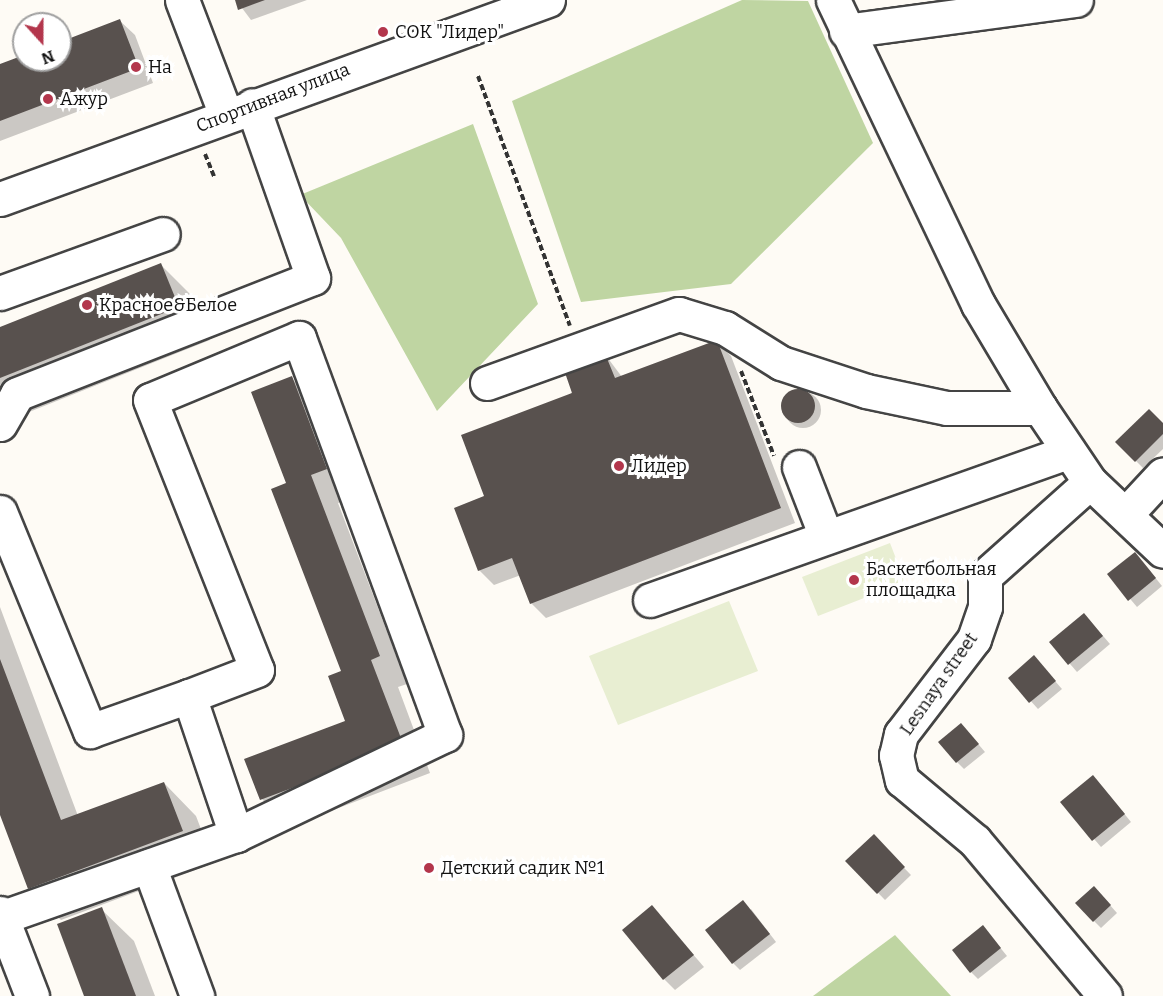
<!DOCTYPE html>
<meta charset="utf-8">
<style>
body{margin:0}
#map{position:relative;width:1163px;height:996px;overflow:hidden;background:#fefbf5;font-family:Bitter,serif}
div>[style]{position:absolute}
.forest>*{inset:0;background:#bfd5a2}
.pitch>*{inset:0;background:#e8eed2}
.shadow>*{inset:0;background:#0003}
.round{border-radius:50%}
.building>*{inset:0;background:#58514e}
.path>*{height:4px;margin-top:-2px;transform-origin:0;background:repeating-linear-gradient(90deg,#333 0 6px,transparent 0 9px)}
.roads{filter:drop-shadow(2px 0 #444) drop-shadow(-2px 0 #444) drop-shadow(0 2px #444) drop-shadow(0 -2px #444)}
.minor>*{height:33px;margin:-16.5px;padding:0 16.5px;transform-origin:16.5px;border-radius:16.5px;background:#fff}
.dots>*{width:16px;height:16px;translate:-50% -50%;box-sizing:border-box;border:3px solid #fff;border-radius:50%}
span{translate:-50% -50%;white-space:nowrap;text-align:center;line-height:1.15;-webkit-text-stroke:6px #fff;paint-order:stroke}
.poi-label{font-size:18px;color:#111}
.left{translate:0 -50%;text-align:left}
.street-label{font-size:18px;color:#111}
.north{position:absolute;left:12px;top:12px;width:60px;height:60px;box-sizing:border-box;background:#fff;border:2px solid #a0a0a0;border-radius:50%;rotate:159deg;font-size:16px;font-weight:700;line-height:24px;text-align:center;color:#111}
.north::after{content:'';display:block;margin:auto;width:21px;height:27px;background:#b3364c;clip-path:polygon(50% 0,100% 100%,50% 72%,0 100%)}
</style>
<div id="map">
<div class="forest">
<i style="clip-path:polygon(742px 0,808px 1px,873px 143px,731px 284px,581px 302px,512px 101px)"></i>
<i style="clip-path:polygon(473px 124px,538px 304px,437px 411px,341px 238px,300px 195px)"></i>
<i style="clip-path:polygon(895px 935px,951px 996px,813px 996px)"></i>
</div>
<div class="pitch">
<i style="clip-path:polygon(890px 543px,905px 582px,818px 616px,802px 577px)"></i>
<i style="clip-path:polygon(729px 601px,758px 671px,618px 725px,589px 656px)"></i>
</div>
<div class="shadow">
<i style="clip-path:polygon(236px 0,307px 0,251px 20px)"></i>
<i style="clip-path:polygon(120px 21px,135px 35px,153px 83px,0 141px,0 66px,24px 57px,60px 60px,60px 43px)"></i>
<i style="clip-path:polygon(160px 264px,193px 297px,210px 340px,14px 418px,0 444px,0 328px)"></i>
<i style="clip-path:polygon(716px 341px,731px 356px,795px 523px,546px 618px,531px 603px,521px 575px,494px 585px,479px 570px,486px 497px,604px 353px,622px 377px)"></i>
<i style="clip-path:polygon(291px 378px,319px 405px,354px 497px,338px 503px,407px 684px,398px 687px,430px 773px,289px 827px,262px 799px,347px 721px,343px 672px,288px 484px)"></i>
<i class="round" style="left:785px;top:392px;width:36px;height:36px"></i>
<i style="clip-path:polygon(1163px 425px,1163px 449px,1143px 468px,1117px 442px)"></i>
<i style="clip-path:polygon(1142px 561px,1162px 586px,1137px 607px,1109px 574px)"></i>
<i style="clip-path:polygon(0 607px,78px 816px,164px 783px,196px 816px,214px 863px,61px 920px,29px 888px,0 811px)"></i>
<i style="clip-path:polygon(1091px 622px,1110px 644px,1077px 672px,1051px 642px)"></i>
<i style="clip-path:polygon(1041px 665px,1062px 689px,1038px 709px,1010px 678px)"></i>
<i style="clip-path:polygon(968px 732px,985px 752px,964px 769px,957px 762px)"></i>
<i style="clip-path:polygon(1100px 784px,1131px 822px,1101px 847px,1062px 802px)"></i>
<i style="clip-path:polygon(873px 836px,911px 875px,885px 900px,847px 861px)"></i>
<i style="clip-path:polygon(1101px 895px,1117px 913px,1101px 928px,1094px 921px)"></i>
<i style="clip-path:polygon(652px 907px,704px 967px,675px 990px,664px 979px)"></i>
<i style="clip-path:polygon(101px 909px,134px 941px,155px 996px,86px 996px)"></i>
<i style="clip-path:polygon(751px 909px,776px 942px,740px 970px,733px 963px)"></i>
<i style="clip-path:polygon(990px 935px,1007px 956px,978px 979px,971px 972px)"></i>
</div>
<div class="building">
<i style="clip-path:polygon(235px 0,265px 0,238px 10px)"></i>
<i style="clip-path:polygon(120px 19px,139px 68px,0 121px,0 64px,24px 55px,24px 60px,60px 60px,60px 42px)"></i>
<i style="clip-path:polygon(161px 263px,179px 307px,0 378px,0 327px)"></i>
<i style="clip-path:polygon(717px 340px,781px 508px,530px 604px,512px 558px,478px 571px,454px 508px,484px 496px,461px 435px,572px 393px,563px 367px,604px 351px,615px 378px)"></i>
<i style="clip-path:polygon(292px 376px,327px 469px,311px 475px,380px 656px,371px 660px,404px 746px,260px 800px,244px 759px,345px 721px,328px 676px,341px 671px,271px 489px,286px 483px,251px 392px)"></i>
<i class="round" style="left:781px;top:389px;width:34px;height:34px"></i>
<i style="clip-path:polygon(1149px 409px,1163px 423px,1163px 434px,1135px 462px,1115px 442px)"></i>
<i style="clip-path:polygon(1135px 552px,1156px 578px,1128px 601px,1107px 574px)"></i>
<i style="clip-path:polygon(1084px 613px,1103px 636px,1068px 665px,1049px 642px)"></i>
<i style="clip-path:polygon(1034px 655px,1056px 681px,1029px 703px,1008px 678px)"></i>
<i style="clip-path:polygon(0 659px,61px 820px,164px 782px,183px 831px,28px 889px,0 815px)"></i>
<i style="clip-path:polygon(961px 723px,979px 744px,956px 763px,938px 742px)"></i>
<i style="clip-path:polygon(1093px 775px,1125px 814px,1092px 841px,1060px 802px)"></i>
<i style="clip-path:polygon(874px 834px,905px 867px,877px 894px,845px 861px)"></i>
<i style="clip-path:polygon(1094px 886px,1111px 905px,1093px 922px,1075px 903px)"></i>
<i style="clip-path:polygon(743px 900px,770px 934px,732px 964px,705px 930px)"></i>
<i style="clip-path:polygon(652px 905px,694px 955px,663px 980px,622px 930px)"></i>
<i style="clip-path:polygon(102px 907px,136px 996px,84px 996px,57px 924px)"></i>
<i style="clip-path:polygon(983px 925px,1001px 948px,970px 973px,952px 950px)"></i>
</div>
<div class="path">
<i style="left:478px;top:76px;width:266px;rotate:69.8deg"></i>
<i style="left:205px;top:154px;width:24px;rotate:68deg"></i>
<i style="left:741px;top:371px;width:91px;rotate:68.8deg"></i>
</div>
<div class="roads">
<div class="minor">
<i style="left:182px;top:0;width:123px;rotate:69.1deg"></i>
<i style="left:833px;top:0;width:337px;rotate:64.5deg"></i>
<i style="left:978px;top:304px;width:121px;rotate:59.2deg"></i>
<i style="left:1040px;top:408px;width:89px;rotate:56deg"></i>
<i style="left:1090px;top:482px;width:100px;rotate:43.4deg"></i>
<i style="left:846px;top:31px;width:232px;rotate:-7.7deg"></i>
<i style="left:0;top:199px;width:583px;rotate:-19.96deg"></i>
<i style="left:0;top:293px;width:173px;rotate:-19.9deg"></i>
<i style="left:487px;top:383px;width:204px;rotate:-19.8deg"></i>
<i style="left:679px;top:314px;width:48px;rotate:16.9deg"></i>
<i style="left:725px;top:328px;width:66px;rotate:32deg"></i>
<i style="left:781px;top:363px;width:89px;rotate:18.2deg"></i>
<i style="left:866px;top:391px;width:83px;rotate:11.9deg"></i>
<i style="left:947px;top:408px;width:93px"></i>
<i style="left:0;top:424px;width:34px;rotate:-60deg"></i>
<i style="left:17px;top:394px;width:318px;rotate:-21.4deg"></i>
<i style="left:313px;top:278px;width:183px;rotate:-109.4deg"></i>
<i style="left:799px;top:467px;width:72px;rotate:68.8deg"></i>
<i style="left:1090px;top:482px;width:141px;rotate:138.2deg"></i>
<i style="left:985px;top:576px;width:31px;rotate:90deg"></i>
<i style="left:985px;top:607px;width:34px;rotate:109deg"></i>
<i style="left:974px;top:639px;width:120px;rotate:127.5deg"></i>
<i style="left:901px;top:734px;width:22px;rotate:103deg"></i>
<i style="left:896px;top:755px;width:26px;rotate:77deg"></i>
<i style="left:902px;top:780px;width:95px;rotate:39.9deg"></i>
<i style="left:975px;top:841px;width:202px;rotate:50deg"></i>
<i style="left:0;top:512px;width:237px;rotate:67.7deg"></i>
<i style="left:90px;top:731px;width:105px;rotate:-19.5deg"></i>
<i style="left:189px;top:696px;width:147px;rotate:71.3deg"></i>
<i style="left:1126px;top:514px;width:54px;rotate:-47.2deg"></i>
<i style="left:650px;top:600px;width:444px;rotate:-19.5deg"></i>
<i style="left:149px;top:866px;width:139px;rotate:69.7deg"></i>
<i style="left:0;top:913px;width:89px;rotate:68.9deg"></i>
<i style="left:0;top:918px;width:250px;rotate:-19.4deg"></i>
<i style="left:236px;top:835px;width:232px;rotate:-25.6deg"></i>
<i style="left:445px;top:735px;width:423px;rotate:-110.2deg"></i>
<i style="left:299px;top:338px;width:161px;rotate:157.4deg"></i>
<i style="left:150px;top:400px;width:290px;rotate:68.4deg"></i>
<i style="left:257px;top:670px;width:73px;rotate:159.1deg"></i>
</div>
</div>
<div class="dots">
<i style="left:383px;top:32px;background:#b3364c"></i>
<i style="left:136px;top:67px;background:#b3364c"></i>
<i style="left:48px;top:99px;background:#b3364c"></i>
<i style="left:87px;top:305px;background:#b3364c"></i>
<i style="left:619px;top:466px;background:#b3364c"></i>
<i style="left:854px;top:580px;background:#b3364c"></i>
<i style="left:429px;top:868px;background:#b3364c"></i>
</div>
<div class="poi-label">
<span class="left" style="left:395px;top:32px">СОК "Лидер"</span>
<span class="left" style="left:148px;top:67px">На</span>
<span class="left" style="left:60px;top:99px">Ажур</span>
<span class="left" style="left:99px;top:305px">Красное&amp;Белое</span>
<span class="left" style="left:631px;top:466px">Лидер</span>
<span class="left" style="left:866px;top:580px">Баскетбольная<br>площадка</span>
<span class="left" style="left:441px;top:868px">Детский садик №1</span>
</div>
<div class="street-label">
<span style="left:273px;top:98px;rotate:-21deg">Спортивная улица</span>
<span style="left:939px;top:684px;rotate:-55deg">Lesnaya street</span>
</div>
<div class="north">N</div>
</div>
